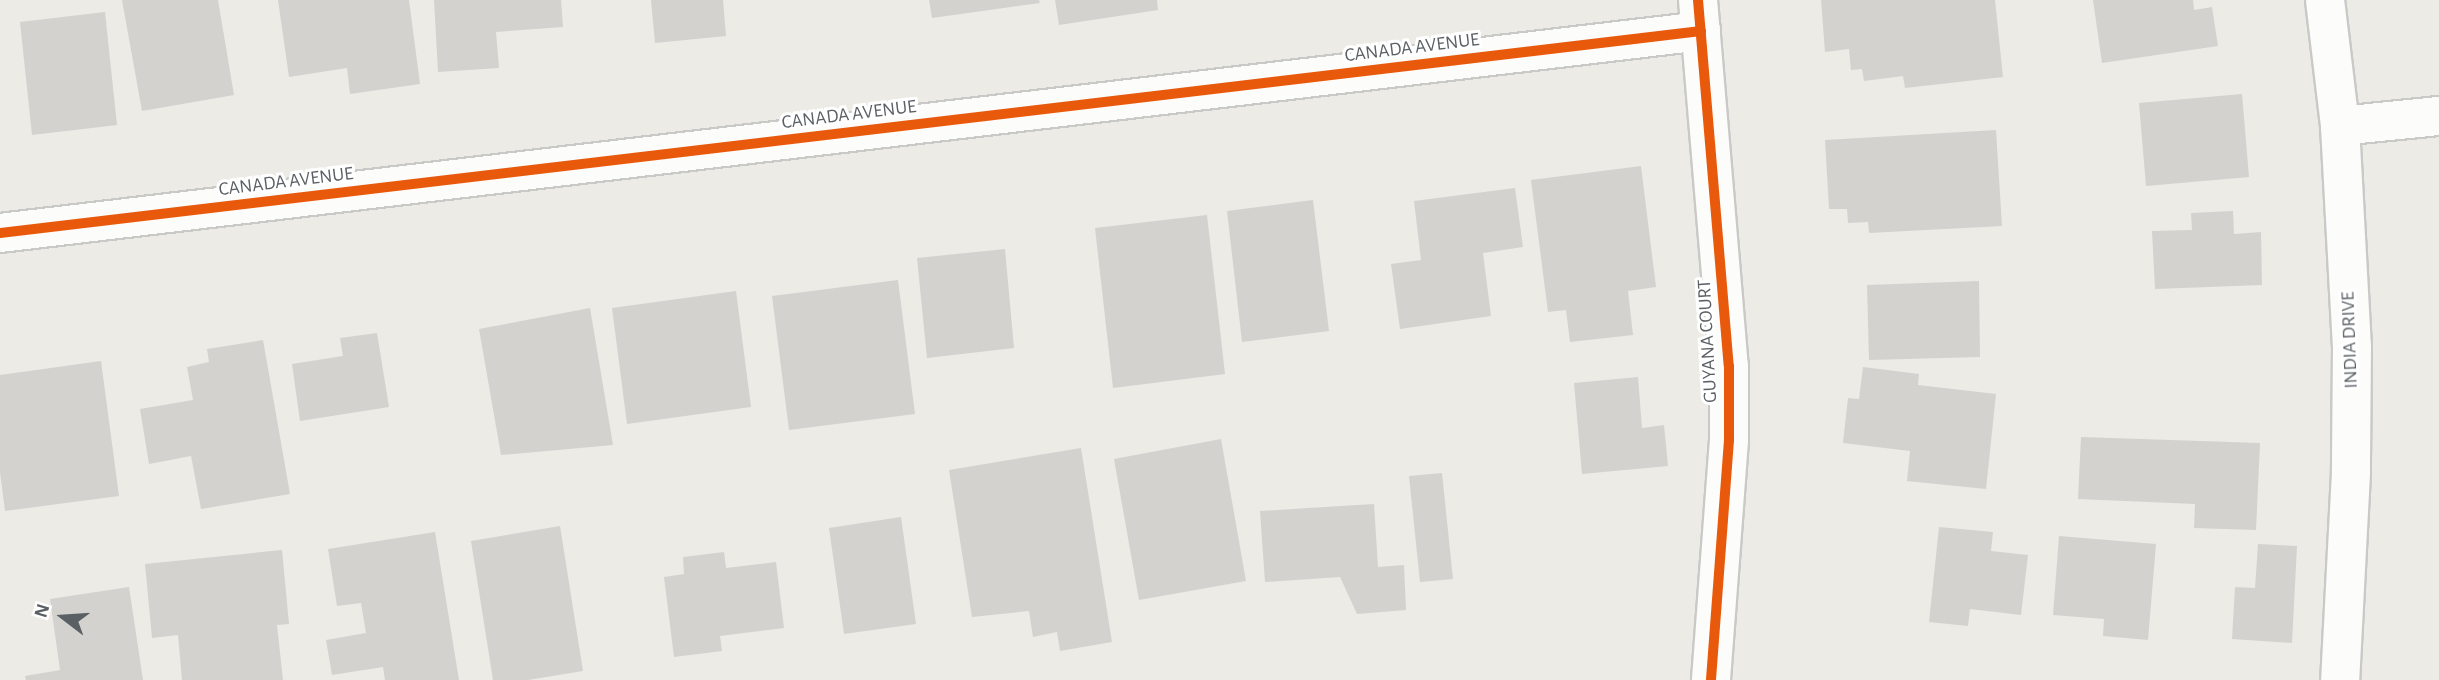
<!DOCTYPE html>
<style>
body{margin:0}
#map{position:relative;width:2439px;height:680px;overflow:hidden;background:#ecebe6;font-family:"Alegreya Sans",sans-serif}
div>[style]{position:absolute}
.building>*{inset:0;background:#d3d2cf}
.roads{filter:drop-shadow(2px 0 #c9c9c8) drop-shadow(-2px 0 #c9c9c8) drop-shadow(0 2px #c9c9c8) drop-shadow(0 -2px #c9c9c8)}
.street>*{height:38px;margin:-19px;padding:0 19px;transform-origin:19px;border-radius:19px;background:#fcfcfb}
.cycleway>*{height:10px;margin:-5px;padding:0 5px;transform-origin:5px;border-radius:5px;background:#e8590c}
span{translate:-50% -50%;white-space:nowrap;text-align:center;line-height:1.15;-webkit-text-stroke:6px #fff;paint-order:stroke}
.street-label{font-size:19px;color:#5b6065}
.north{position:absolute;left:28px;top:582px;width:70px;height:70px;-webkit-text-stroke:5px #fff;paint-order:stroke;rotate:287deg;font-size:19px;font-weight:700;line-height:28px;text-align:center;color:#5b6065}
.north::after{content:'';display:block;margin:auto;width:24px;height:32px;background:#5b6065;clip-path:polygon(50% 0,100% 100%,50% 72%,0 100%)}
</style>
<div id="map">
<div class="building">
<i style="clip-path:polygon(122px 0,218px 0,234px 95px,142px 111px)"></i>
<i style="clip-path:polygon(278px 0,409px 0,420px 84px,350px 94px,347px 68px,289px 77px)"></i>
<i style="clip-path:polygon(434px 0,561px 0,563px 27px,496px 32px,499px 68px,438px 72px)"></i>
<i style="clip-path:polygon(651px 0,723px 0,726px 36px,655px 43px)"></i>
<i style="clip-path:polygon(929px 0,1039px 0,1040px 3px,932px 18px)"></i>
<i style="clip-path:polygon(1055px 0,1157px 0,1158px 10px,1059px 25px)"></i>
<i style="clip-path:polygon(1821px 0,1995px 0,2003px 77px,1905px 88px,1903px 76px,1864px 81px,1862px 69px,1851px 70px,1849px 49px,1825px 52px)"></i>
<i style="clip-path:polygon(2093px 0,2193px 0,2194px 10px,2212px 7px,2218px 46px,2102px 63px)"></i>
<i style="clip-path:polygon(105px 12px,117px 125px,32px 135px,20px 22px)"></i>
<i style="clip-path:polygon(2242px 94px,2249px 177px,2146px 186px,2139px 103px)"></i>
<i style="clip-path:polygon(1996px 130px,2002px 226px,1869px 233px,1868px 222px,1848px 223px,1847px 209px,1829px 209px,1825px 140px)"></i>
<i style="clip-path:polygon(1641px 166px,1656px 287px,1628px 291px,1633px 335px,1570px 342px,1566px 310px,1548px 312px,1531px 180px)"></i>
<i style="clip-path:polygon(1515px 188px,1523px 247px,1483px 253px,1491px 316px,1400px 329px,1391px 264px,1421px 260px,1414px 201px)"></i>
<i style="clip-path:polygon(1313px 200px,1329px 331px,1242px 342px,1227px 211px)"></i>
<i style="clip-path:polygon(2233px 211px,2234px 234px,2261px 232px,2262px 285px,2155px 289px,2152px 231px,2192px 230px,2191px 213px)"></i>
<i style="clip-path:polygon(1207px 215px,1225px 374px,1113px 388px,1095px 228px)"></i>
<i style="clip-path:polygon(1005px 249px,1014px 348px,927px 358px,917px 258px)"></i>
<i style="clip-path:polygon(898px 280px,915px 414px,789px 430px,772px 296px)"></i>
<i style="clip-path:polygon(1979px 281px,1980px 357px,1869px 360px,1867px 285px)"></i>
<i style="clip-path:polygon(736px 291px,751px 407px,627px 424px,612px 308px)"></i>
<i style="clip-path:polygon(590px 308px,613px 445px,501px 455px,479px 329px)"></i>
<i style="clip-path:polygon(377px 333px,389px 407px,300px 421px,292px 364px,343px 356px,340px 338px)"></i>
<i style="clip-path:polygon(263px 340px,290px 494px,201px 509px,191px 456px,149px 464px,140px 409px,193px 400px,187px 367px,209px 362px,207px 349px)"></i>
<i style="clip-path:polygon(101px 361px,119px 496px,5px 511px,0 472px,0 375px)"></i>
<i style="clip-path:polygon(1863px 367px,1919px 374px,1918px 385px,1996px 394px,1986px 489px,1907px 481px,1910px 451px,1843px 443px,1848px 398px,1859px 399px)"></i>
<i style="clip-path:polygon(1638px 377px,1642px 428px,1664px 425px,1668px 466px,1582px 474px,1574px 383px)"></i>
<i style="clip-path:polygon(2081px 437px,2260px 443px,2256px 530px,2194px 528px,2195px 504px,2078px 499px)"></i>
<i style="clip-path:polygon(1221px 439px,1246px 581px,1139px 600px,1114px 459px)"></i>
<i style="clip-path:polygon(1081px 448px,1112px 642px,1060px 651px,1057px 632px,1033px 637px,1029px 611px,972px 617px,949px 470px)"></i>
<i style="clip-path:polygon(1442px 473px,1453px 579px,1420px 582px,1409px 476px)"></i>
<i style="clip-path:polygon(1374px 504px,1378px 567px,1404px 565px,1406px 610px,1357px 614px,1340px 577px,1265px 582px,1260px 511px)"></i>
<i style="clip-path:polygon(901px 517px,916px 624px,844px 634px,829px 528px)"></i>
<i style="clip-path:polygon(560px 526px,583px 671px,528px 680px,493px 680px,471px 541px)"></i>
<i style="clip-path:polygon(1939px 527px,1993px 532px,1991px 551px,2028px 555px,2021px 615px,1970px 609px,1968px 626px,1929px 622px)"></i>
<i style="clip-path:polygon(435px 532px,459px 680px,385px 680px,383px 667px,332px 675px,326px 640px,366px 633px,361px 603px,337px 606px,328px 549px)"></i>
<i style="clip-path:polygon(2059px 536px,2156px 544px,2148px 640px,2103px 636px,2104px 619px,2053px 615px)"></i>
<i style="clip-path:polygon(2258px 544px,2297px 546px,2292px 643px,2232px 639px,2235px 587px,2255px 588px)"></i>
<i style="clip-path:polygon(282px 550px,289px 624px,277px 625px,283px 680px,182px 680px,178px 635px,152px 638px,145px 564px)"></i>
<i style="clip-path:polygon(724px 552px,726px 568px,776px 562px,784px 628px,720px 636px,722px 651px,674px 657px,664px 577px,684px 574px,683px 557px)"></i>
<i style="clip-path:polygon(129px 587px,143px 680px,26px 680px,25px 676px,60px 670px,50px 599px)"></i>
</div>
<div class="roads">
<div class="street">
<i style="left:1698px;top:0;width:367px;rotate:85.2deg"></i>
<i style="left:1729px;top:366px;width:74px;rotate:90deg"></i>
<i style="left:1729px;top:440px;width:241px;rotate:94.3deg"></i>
<i style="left:2325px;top:0;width:127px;rotate:83.2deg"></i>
<i style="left:2340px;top:126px;width:221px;rotate:86.9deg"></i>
<i style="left:2352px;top:347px;width:126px;rotate:90.5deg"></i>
<i style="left:2351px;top:473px;width:207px;rotate:93deg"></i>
<i style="left:2340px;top:126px;width:100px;rotate:-5.8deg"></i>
<i style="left:0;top:233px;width:1713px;rotate:-6.77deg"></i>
</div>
</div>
<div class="cycleway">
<i style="left:1698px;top:0;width:367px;rotate:85.2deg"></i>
<i style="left:1729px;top:366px;width:74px;rotate:90deg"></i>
<i style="left:1729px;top:440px;width:241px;rotate:94.3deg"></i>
<i style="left:0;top:233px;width:1713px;rotate:-6.77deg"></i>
</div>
<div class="street-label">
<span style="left:1412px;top:48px;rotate:-7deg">CANADA AVENUE</span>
<span style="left:849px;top:115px;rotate:-7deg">CANADA AVENUE</span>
<span style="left:286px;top:182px;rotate:-7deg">CANADA AVENUE</span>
<span style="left:2350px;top:340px;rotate:-92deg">INDIA DRIVE</span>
<span style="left:1708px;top:341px;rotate:-93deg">GUYANA COURT</span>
</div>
<div class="north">N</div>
</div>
